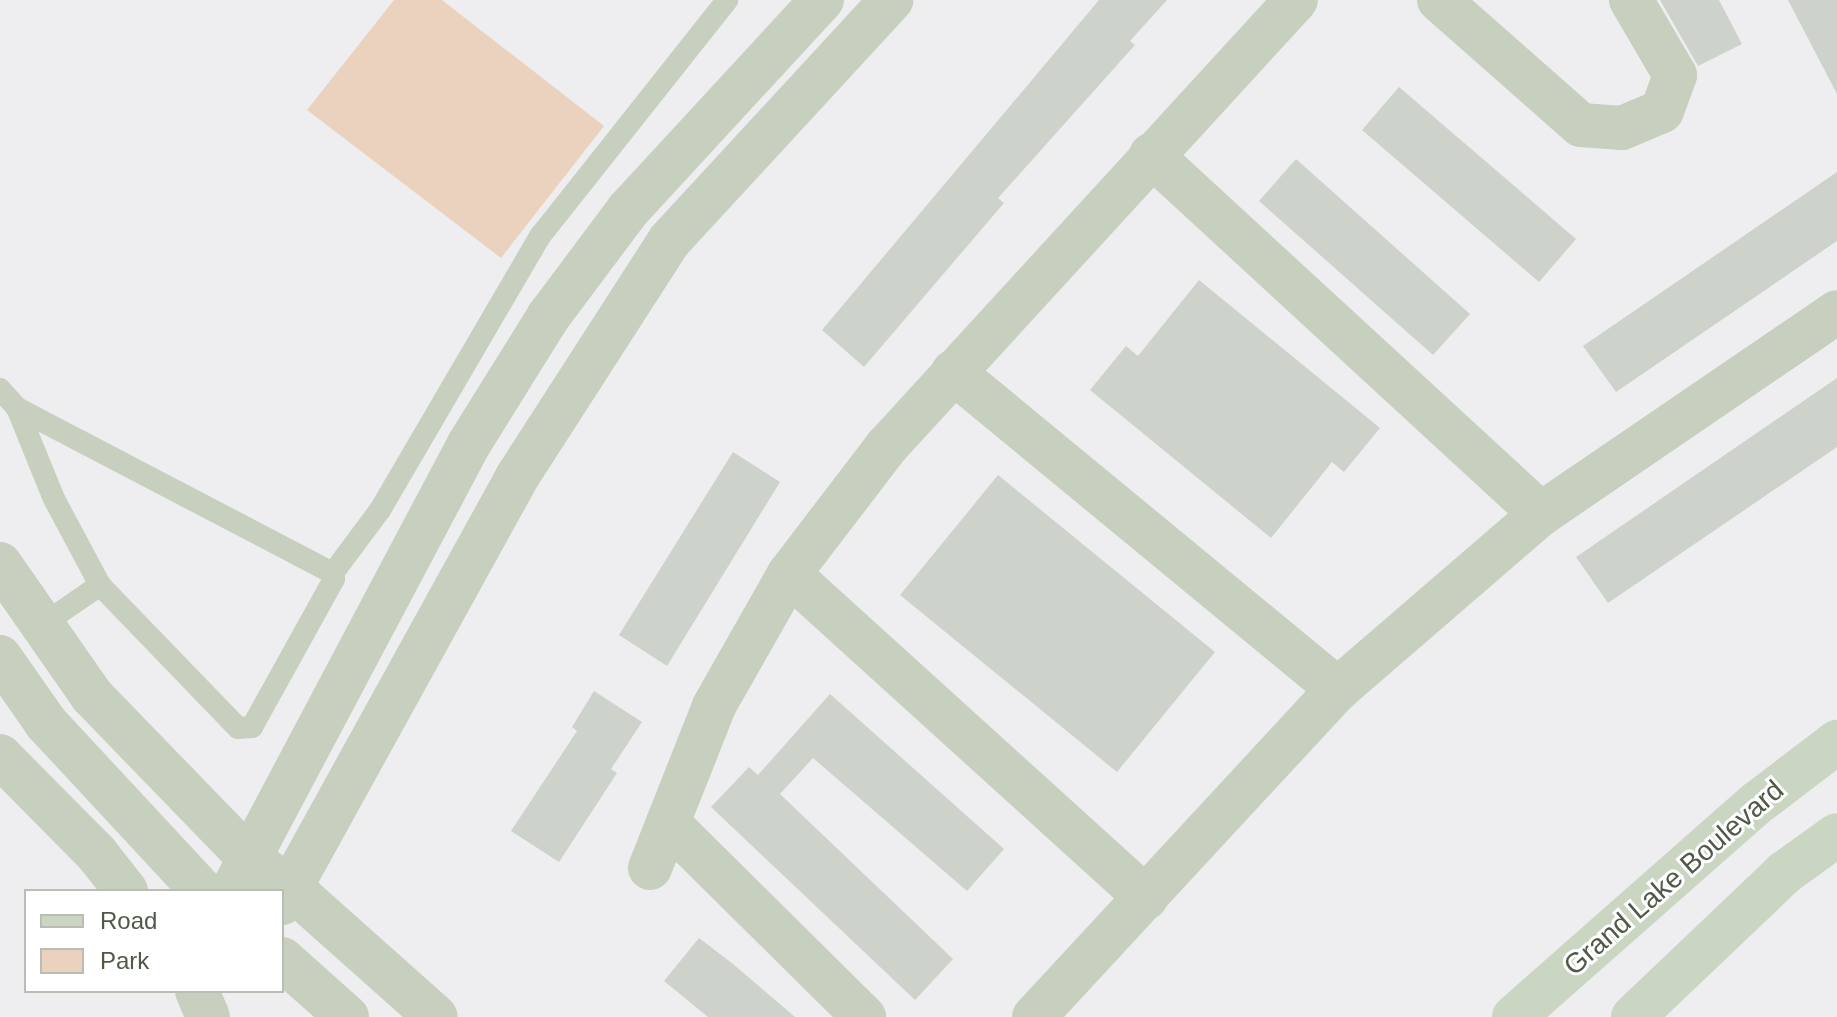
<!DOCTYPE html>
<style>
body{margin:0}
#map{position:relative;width:1837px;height:1017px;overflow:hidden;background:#eeeef0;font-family:Arial,sans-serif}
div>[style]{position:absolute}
.green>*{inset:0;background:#ebd2bf}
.building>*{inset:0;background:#cdd2cb}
.lane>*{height:22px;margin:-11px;padding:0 11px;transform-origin:11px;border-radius:11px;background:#c7cfbf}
.street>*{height:44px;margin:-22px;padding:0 22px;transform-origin:22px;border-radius:22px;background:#c7cfbf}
.secondary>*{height:44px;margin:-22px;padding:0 22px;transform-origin:22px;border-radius:22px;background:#cad5c2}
span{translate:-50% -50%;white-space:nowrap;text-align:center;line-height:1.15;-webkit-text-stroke:6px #fff;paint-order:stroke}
.street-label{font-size:28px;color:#505947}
.legend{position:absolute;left:24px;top:889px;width:260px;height:104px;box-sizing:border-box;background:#fff;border:2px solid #b9bdb5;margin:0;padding:10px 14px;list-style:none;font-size:24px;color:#505947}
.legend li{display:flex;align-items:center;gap:16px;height:40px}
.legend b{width:40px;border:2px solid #b9bdb5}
</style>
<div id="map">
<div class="green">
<i style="clip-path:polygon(394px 0,442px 0,604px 126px,501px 258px,307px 110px)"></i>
</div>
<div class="building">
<i style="clip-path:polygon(1099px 0,1167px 0,1130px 41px,1135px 45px,998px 198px,1004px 203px,864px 367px,822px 330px)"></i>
<i style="clip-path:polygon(1660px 0,1719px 0,1742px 44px,1698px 66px)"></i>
<i style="clip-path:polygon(1788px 0,1837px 0,1837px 94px)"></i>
<i style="clip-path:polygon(1399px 87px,1576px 239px,1539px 282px,1362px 130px)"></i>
<i style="clip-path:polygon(1296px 159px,1470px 314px,1433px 355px,1259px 201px)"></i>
<i style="clip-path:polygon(1837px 172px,1837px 241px,1616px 392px,1583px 346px)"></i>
<i style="clip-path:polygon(1199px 280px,1380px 428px,1344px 472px,1332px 462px,1271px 538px,1090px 390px,1126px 346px,1138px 356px)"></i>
<i style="clip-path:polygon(1837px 378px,1837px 447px,1608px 603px,1576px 557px)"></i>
<i style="clip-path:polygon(733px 452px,780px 482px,667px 666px,619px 635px)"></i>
<i style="clip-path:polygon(998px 475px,1215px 652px,1117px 772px,900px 595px)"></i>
<i style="clip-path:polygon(594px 691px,642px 722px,611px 769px,617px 773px,559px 862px,511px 831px,577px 731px,572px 727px)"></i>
<i style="clip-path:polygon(830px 694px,1004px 849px,967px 891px,813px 758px,780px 794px,953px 959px,915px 1000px,711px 807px,749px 767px,758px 775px)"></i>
<i style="clip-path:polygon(699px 938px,733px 964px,795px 1017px,708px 1017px,664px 981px)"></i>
</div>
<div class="lane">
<i style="left:0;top:389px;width:25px;rotate:48deg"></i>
<i style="left:17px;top:408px;width:356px;rotate:27.6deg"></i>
<i style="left:333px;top:573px;width:6px;rotate:81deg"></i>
<i style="left:334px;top:579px;width:169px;rotate:119deg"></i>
<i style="left:252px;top:727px;width:14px;rotate:176deg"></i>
<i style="left:238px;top:728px;width:199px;rotate:-134deg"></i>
<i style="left:100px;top:585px;width:98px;rotate:-118.1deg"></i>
<i style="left:54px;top:499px;width:98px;rotate:-112.1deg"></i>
<i style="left:333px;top:573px;width:79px;rotate:-53.3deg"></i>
<i style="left:380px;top:510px;width:319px;rotate:-59.7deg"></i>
<i style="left:541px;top:235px;width:300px;rotate:-51.6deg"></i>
<i style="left:42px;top:625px;width:70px;rotate:-34.6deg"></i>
</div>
<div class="street">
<i style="left:1439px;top:0;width:189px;rotate:41.4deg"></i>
<i style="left:1581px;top:125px;width:41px;rotate:4.2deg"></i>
<i style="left:1622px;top:128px;width:43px;rotate:-23deg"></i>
<i style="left:1662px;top:111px;width:38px;rotate:-70deg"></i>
<i style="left:1675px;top:75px;width:87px;rotate:-120.4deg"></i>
<i style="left:1151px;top:155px;width:530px;rotate:42.63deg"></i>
<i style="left:953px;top:372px;width:499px;rotate:39.5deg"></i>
<i style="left:0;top:564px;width:161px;rotate:55.1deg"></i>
<i style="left:92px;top:696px;width:228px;rotate:45.9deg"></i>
<i style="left:251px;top:860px;width:47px;rotate:34.7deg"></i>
<i style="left:290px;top:887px;width:195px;rotate:41.7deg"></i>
<i style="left:789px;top:574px;width:482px;rotate:42.2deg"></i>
<i style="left:0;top:657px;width:80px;rotate:55.1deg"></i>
<i style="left:46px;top:723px;width:229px;rotate:47.1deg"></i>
<i style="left:0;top:756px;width:138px;rotate:45.3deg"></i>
<i style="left:97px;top:854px;width:47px;rotate:51.9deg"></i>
<i style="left:668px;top:823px;width:276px;rotate:44.7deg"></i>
<i style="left:650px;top:868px;width:174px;rotate:-68.4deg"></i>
<i style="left:714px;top:706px;width:152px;rotate:-60.4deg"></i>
<i style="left:789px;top:574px;width:161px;rotate:-52.6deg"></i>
<i style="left:887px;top:446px;width:605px;rotate:-47.48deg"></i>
<i style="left:232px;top:891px;width:506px;rotate:-62.07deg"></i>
<i style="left:469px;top:444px;width:150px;rotate:-58.1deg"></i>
<i style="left:548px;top:317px;width:134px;rotate:-53.2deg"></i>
<i style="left:628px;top:210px;width:286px;rotate:-47.3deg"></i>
<i style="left:282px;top:903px;width:487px;rotate:-61.1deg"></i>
<i style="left:517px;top:477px;width:281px;rotate:-57.2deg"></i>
<i style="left:669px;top:241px;width:328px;rotate:-47.3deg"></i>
<i style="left:282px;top:959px;width:87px;rotate:41.7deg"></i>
<i style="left:197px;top:991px;width:28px;rotate:67deg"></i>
<i style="left:1034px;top:1017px;width:447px;rotate:-47.2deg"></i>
<i style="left:1338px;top:689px;width:268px;rotate:-40.8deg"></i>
<i style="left:1541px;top:514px;width:358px;rotate:-34.3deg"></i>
</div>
<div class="secondary">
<i style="left:1514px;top:1017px;width:324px;rotate:-41.4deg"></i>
<i style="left:1757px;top:803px;width:101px;rotate:-37.3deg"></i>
<i style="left:1633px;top:1017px;width:209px;rotate:-43.6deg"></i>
<i style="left:1784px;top:873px;width:65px;rotate:-35.6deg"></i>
</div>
<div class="street-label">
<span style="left:1674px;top:878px;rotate:-41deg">Grand Lake Boulevard</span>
</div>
<ul class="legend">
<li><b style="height:10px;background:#cad5c2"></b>Road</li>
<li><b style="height:22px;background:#ebd2bf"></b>Park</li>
</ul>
</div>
